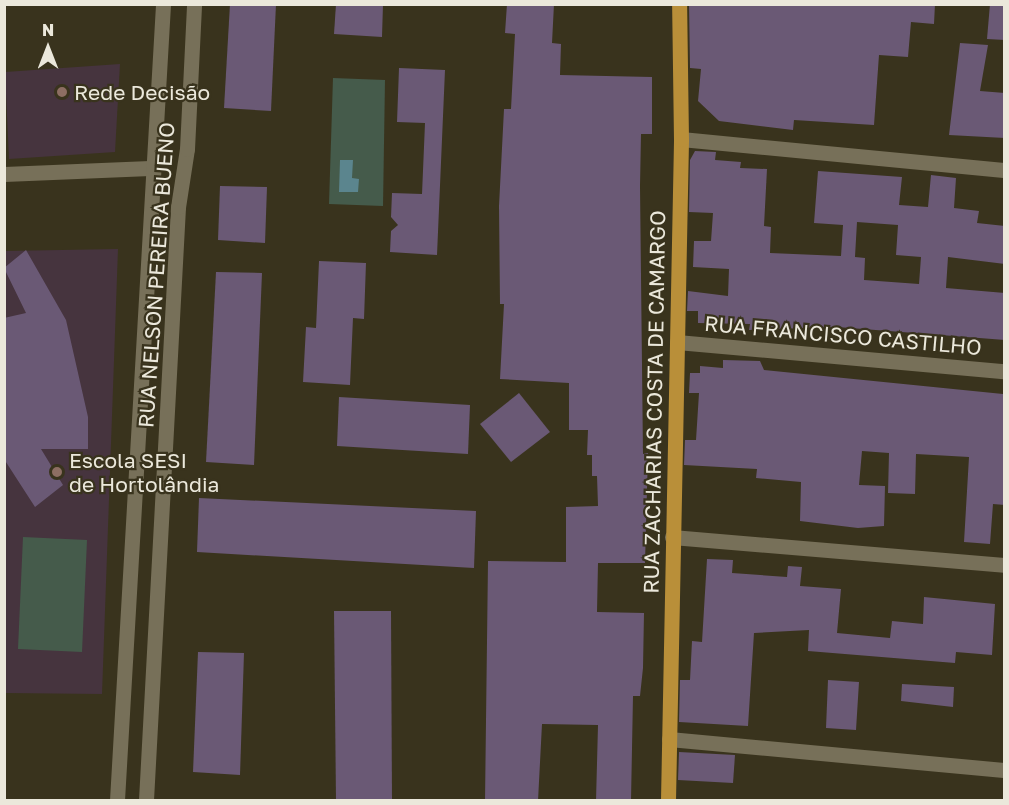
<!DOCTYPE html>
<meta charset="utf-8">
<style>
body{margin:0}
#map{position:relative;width:1009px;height:805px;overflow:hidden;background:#39331d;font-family:"Golos Text",sans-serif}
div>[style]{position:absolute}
.education>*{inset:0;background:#46343e}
.green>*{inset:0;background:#455b4b}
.water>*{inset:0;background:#5b858e}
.building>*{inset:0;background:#6a5975}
.minor>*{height:15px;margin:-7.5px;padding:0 7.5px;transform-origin:7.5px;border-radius:7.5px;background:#777059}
.major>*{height:15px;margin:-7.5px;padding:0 7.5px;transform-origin:7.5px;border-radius:7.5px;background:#b98f39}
.dots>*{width:16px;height:16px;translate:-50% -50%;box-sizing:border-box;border:3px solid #39331d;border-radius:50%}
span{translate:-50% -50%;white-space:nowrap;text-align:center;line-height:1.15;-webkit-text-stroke:4.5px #39331d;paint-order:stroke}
.poi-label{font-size:21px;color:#ebe8db}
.left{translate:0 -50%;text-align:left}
.street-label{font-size:21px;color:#ebe8db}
.frame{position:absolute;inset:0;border:6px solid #ebe8db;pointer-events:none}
.north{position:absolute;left:18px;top:18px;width:60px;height:60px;-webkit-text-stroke:4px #39331d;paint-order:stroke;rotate:0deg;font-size:16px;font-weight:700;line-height:24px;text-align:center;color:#ebe8db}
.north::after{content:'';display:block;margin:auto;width:21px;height:27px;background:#ebe8db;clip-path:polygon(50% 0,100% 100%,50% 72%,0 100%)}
</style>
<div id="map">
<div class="education">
<i style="clip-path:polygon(120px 64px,115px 152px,9px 159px,5px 72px)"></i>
<i style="clip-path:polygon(118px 249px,102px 694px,5px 693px,4px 251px)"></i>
</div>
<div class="green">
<i style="clip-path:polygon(333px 78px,385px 80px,383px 206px,329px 204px)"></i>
<i style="clip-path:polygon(23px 537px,87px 540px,82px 652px,18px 649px)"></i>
</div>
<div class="water">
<i style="clip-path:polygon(340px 160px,353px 160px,352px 178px,359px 179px,358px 192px,339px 192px)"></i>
</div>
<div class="building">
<i style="clip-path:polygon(230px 4px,276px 4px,271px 111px,224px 108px)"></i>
<i style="clip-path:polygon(336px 4px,383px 4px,382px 37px,334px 34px)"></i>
<i style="clip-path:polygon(507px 4px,554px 4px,552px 43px,561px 44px,560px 75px,652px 77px,652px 134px,641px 134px,640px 186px,643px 454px,648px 453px,645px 563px,598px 563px,597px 612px,644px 613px,643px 668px,640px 696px,633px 696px,631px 801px,596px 801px,598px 725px,542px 724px,538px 801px,485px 801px,488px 561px,566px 562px,566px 507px,598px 506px,597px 476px,592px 476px,592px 455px,587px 455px,588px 430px,569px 430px,569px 383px,500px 379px,504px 304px,500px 304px,499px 206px,504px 109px,511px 109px,515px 34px,505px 33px)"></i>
<i style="clip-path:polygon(689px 4px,935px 4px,934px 24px,911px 22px,908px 57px,879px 55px,874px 125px,794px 120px,793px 130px,719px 121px,698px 101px,701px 69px,690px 68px)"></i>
<i style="clip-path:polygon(990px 4px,1005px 4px,1005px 40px,987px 39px)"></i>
<i style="clip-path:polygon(960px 43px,988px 45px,980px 91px,1005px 93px,1005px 138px,949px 135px)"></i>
<i style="clip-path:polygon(399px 68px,445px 70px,437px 255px,390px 252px,391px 231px,398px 225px,391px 217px,392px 193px,422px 194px,425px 123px,397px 122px)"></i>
<i style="clip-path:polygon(evenodd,695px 151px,716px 152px,715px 160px,741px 162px,740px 168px,767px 169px,764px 226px,771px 227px,770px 253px,841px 256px,843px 225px,814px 223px,818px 171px,902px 177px,899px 205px,928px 207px,931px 175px,956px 178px,954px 208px,979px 211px,977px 223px,1005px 226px,1005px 264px,948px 257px,946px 288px,1005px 293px,1005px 340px,837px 327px,749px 330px,750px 324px,698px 323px,698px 311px,687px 311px,688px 291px,728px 296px,729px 269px,693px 267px,694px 241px,711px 241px,713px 213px,689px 212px,690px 160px,695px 151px,857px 222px,898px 225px,896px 255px,921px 257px,919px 284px,864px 280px,865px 258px,855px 257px,857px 222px)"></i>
<i style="clip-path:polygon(220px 186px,267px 187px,265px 243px,218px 240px)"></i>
<i style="clip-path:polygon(26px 250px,66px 320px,88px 417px,88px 449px,41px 449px,63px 485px,35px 507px,4px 459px,4px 318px,26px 313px,4px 268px)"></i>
<i style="clip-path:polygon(319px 261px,366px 263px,364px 319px,353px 318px,350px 385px,303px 382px,306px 327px,316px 328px)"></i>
<i style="clip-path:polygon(216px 272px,262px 273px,254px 465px,206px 462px)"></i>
<i style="clip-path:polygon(723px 360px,760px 361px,764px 370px,1003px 394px,1005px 505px,993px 504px,990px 544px,964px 542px,969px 457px,916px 454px,915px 494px,888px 493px,889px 453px,862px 451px,859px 485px,885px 486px,884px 526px,858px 528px,800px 521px,801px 482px,756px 478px,757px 469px,684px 465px,685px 440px,696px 440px,699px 393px,689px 393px,690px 373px,700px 373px,700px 366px,723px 368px)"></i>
<i style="clip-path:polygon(519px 393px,550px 432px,511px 462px,480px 424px)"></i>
<i style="clip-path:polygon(339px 397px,470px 405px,468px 454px,337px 446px)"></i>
<i style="clip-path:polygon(199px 498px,476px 511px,474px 568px,197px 552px)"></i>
<i style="clip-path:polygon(707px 559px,733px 560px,732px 573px,787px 577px,788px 566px,802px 567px,800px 586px,841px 589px,837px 633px,890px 638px,892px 621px,923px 624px,924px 597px,995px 604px,992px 655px,956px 652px,955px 663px,808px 651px,809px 630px,754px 633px,748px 726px,679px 722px,680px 680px,690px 680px,692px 641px,702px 642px)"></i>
<i style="clip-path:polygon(334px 611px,391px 611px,392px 801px,336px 801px)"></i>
<i style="clip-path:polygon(198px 652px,244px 653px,240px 775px,193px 772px)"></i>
<i style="clip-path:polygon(828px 680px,859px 682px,856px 730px,826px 728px)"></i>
<i style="clip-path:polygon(902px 684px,954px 687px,953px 707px,901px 701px)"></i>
<i style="clip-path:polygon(679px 752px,735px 755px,733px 783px,678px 780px)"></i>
</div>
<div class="minor">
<i style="left:681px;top:139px;width:324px;rotate:5.5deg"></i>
<i style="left:4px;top:174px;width:146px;rotate:-2.4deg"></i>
<i style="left:677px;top:342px;width:328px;rotate:5.1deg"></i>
<i style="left:672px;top:537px;width:333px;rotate:4.8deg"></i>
<i style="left:669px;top:739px;width:336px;rotate:5.3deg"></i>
<i style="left:117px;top:800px;width:797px;rotate:-86.69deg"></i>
<i style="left:146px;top:800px;width:594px;rotate:-86.91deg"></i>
<i style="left:178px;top:207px;width:59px;rotate:-81.2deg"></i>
<i style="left:187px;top:149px;width:145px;rotate:-87.2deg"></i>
</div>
<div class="major">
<i style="left:668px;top:800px;width:661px;rotate:-88.87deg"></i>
<i style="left:681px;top:139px;width:135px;rotate:-90.8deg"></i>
</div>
<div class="dots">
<i style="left:62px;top:92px;background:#8d6e63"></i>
<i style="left:57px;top:472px;background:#8d6e63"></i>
</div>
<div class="poi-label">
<span class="left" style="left:74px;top:92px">Rede Decisão</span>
<span class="left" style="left:69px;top:472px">Escola SESI<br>de Hortolândia</span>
</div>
<div class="street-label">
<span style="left:156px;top:275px;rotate:-86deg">RUA NELSON PEREIRA BUENO</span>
<span style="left:843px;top:335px;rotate:5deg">RUA FRANCISCO CASTILHO</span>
<span style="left:654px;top:402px;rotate:-89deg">RUA ZACHARIAS COSTA DE CAMARGO</span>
</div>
<div class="frame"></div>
<div class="north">N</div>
</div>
